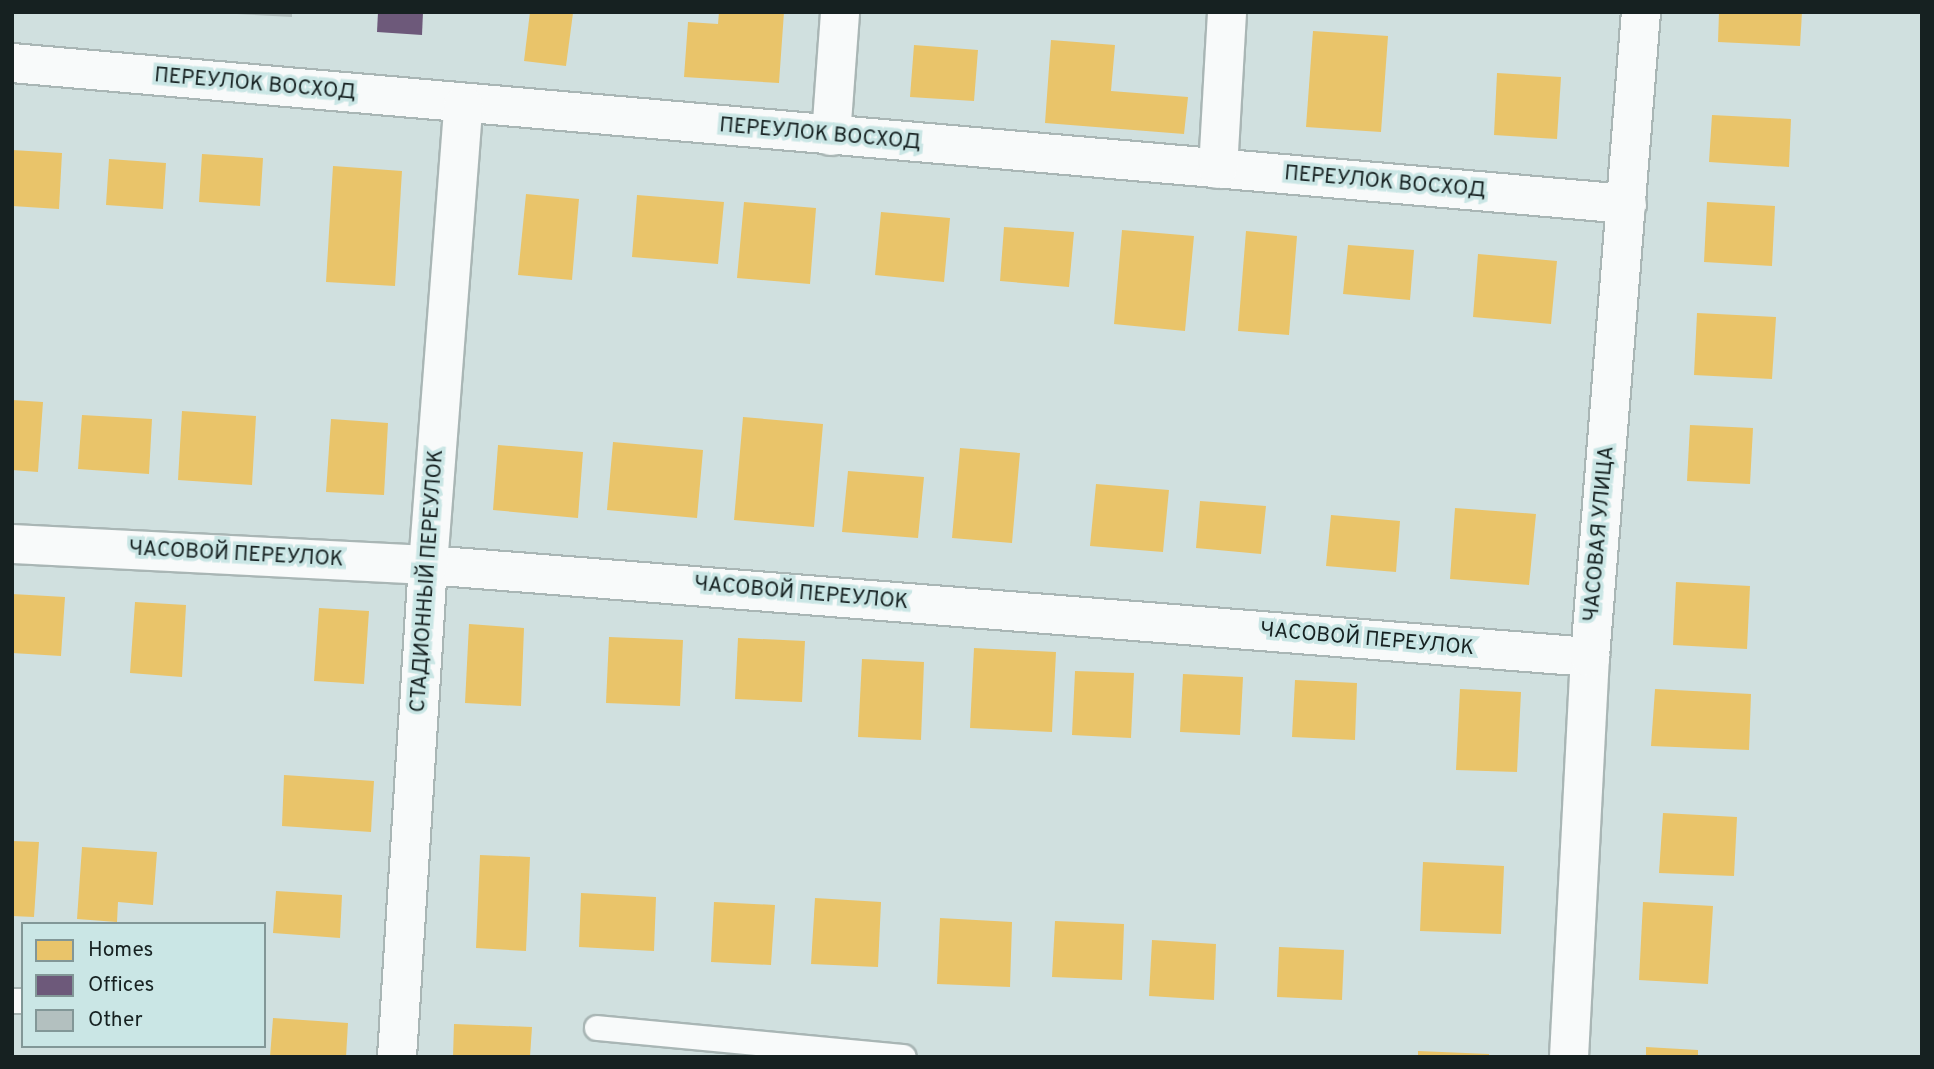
<!DOCTYPE html>
<meta charset="utf-8">
<style>
body{margin:0}
#map{position:relative;width:1934px;height:1069px;overflow:hidden;background:#d0e0df;font-family:Overpass,sans-serif}
div>[style]{position:absolute}
.homes>*{inset:0;background:#e9c46a}
.offices>*{inset:0;background:#6d597a}
.building>*{inset:0;background:#b3c0bf}
.roads{filter:drop-shadow(2px 0 #a9b6b5) drop-shadow(-2px 0 #a9b6b5) drop-shadow(0 2px #a9b6b5) drop-shadow(0 -2px #a9b6b5)}
.service>*{height:24px;margin:-12px;padding:0 12px;transform-origin:12px;border-radius:12px;background:#f8fafa}
.minor>*{height:38px;margin:-19px;padding:0 19px;transform-origin:19px;border-radius:19px;background:#f8fafa}
span{translate:-50% -50%;white-space:nowrap;text-align:center;line-height:1.15;-webkit-text-stroke:7px #cae6e5;paint-order:stroke}
.street-label{font-size:21px;color:#162121}
.frame{position:absolute;inset:0;border:14px solid #162121;pointer-events:none}
.legend{position:absolute;left:21px;top:922px;width:245px;height:126px;box-sizing:border-box;background:#cae6e5;border:2px solid #829797;margin:0;padding:9px 12px;list-style:none;font-size:21px;color:#162121}
.legend li{display:flex;align-items:center;gap:14px;height:35px}
.legend b{width:35px;border:2px solid #829797}
</style>
<div id="map">
<div class="homes">
<i style="clip-path:polygon(530px 12px,573px 13px,566px 66px,524px 61px)"></i>
<i style="clip-path:polygon(719px 12px,784px 12px,779px 83px,684px 77px,688px 22px,718px 24px)"></i>
<i style="clip-path:polygon(1719px 12px,1802px 12px,1800px 46px,1718px 42px)"></i>
<i style="clip-path:polygon(1313px 31px,1388px 36px,1381px 132px,1306px 127px)"></i>
<i style="clip-path:polygon(1051px 40px,1115px 45px,1111px 91px,1188px 97px,1184px 134px,1045px 123px)"></i>
<i style="clip-path:polygon(914px 45px,978px 50px,974px 101px,910px 97px)"></i>
<i style="clip-path:polygon(1497px 73px,1561px 77px,1557px 139px,1494px 135px)"></i>
<i style="clip-path:polygon(1712px 115px,1791px 119px,1789px 167px,1709px 162px)"></i>
<i style="clip-path:polygon(12px 150px,62px 153px,59px 209px,12px 206px)"></i>
<i style="clip-path:polygon(202px 154px,263px 158px,260px 206px,199px 202px)"></i>
<i style="clip-path:polygon(109px 159px,166px 163px,163px 209px,106px 205px)"></i>
<i style="clip-path:polygon(333px 166px,402px 171px,395px 286px,326px 282px)"></i>
<i style="clip-path:polygon(526px 194px,579px 199px,572px 280px,518px 275px)"></i>
<i style="clip-path:polygon(637px 195px,724px 202px,718px 264px,632px 257px)"></i>
<i style="clip-path:polygon(744px 202px,816px 208px,810px 284px,737px 278px)"></i>
<i style="clip-path:polygon(1707px 202px,1775px 206px,1772px 266px,1704px 262px)"></i>
<i style="clip-path:polygon(881px 212px,950px 218px,944px 282px,875px 275px)"></i>
<i style="clip-path:polygon(1004px 227px,1074px 232px,1069px 287px,1000px 281px)"></i>
<i style="clip-path:polygon(1122px 230px,1194px 236px,1185px 331px,1114px 324px)"></i>
<i style="clip-path:polygon(1246px 231px,1297px 236px,1289px 335px,1238px 331px)"></i>
<i style="clip-path:polygon(1348px 245px,1414px 250px,1410px 300px,1343px 294px)"></i>
<i style="clip-path:polygon(1478px 254px,1557px 261px,1551px 324px,1473px 317px)"></i>
<i style="clip-path:polygon(1697px 313px,1776px 317px,1772px 379px,1694px 375px)"></i>
<i style="clip-path:polygon(12px 400px,43px 402px,38px 472px,12px 470px)"></i>
<i style="clip-path:polygon(182px 411px,256px 416px,252px 485px,178px 480px)"></i>
<i style="clip-path:polygon(82px 415px,152px 419px,149px 474px,78px 469px)"></i>
<i style="clip-path:polygon(743px 417px,823px 424px,814px 527px,734px 520px)"></i>
<i style="clip-path:polygon(331px 419px,388px 423px,384px 495px,326px 492px)"></i>
<i style="clip-path:polygon(1690px 425px,1753px 428px,1750px 484px,1687px 481px)"></i>
<i style="clip-path:polygon(613px 442px,703px 450px,697px 518px,607px 510px)"></i>
<i style="clip-path:polygon(498px 445px,583px 452px,578px 518px,493px 510px)"></i>
<i style="clip-path:polygon(960px 448px,1020px 453px,1012px 543px,952px 538px)"></i>
<i style="clip-path:polygon(848px 471px,924px 477px,918px 538px,842px 532px)"></i>
<i style="clip-path:polygon(1096px 484px,1169px 490px,1163px 552px,1090px 546px)"></i>
<i style="clip-path:polygon(1200px 501px,1266px 506px,1261px 554px,1196px 548px)"></i>
<i style="clip-path:polygon(1455px 508px,1536px 514px,1529px 585px,1450px 579px)"></i>
<i style="clip-path:polygon(1331px 515px,1400px 521px,1396px 572px,1326px 566px)"></i>
<i style="clip-path:polygon(1676px 582px,1750px 586px,1747px 649px,1673px 645px)"></i>
<i style="clip-path:polygon(12px 594px,65px 597px,61px 656px,12px 653px)"></i>
<i style="clip-path:polygon(135px 602px,186px 605px,182px 677px,130px 673px)"></i>
<i style="clip-path:polygon(319px 608px,369px 611px,364px 684px,314px 681px)"></i>
<i style="clip-path:polygon(469px 624px,524px 628px,521px 706px,465px 703px)"></i>
<i style="clip-path:polygon(609px 637px,683px 640px,680px 706px,606px 703px)"></i>
<i style="clip-path:polygon(738px 638px,805px 641px,802px 702px,735px 699px)"></i>
<i style="clip-path:polygon(974px 648px,1056px 652px,1052px 732px,970px 728px)"></i>
<i style="clip-path:polygon(862px 659px,924px 662px,921px 740px,858px 737px)"></i>
<i style="clip-path:polygon(1075px 671px,1134px 673px,1131px 738px,1072px 735px)"></i>
<i style="clip-path:polygon(1183px 674px,1243px 677px,1240px 735px,1180px 732px)"></i>
<i style="clip-path:polygon(1295px 680px,1357px 683px,1355px 740px,1292px 737px)"></i>
<i style="clip-path:polygon(1460px 689px,1521px 692px,1517px 772px,1456px 770px)"></i>
<i style="clip-path:polygon(1655px 689px,1751px 694px,1749px 750px,1651px 746px)"></i>
<i style="clip-path:polygon(284px 775px,374px 781px,371px 832px,282px 826px)"></i>
<i style="clip-path:polygon(1663px 813px,1737px 817px,1734px 876px,1659px 873px)"></i>
<i style="clip-path:polygon(12px 841px,39px 842px,34px 917px,12px 916px)"></i>
<i style="clip-path:polygon(82px 847px,157px 852px,153px 905px,118px 902px,117px 922px,77px 919px)"></i>
<i style="clip-path:polygon(480px 855px,530px 857px,526px 951px,476px 948px)"></i>
<i style="clip-path:polygon(1423px 862px,1504px 866px,1501px 934px,1420px 931px)"></i>
<i style="clip-path:polygon(276px 891px,342px 895px,340px 938px,273px 933px)"></i>
<i style="clip-path:polygon(581px 893px,656px 897px,654px 951px,579px 947px)"></i>
<i style="clip-path:polygon(815px 898px,881px 902px,878px 967px,811px 964px)"></i>
<i style="clip-path:polygon(714px 902px,775px 905px,771px 965px,711px 962px)"></i>
<i style="clip-path:polygon(1643px 902px,1713px 906px,1708px 984px,1639px 980px)"></i>
<i style="clip-path:polygon(940px 918px,1012px 922px,1010px 987px,937px 984px)"></i>
<i style="clip-path:polygon(1055px 921px,1124px 924px,1122px 980px,1052px 977px)"></i>
<i style="clip-path:polygon(1152px 940px,1216px 944px,1214px 1000px,1149px 996px)"></i>
<i style="clip-path:polygon(1279px 947px,1344px 950px,1342px 1000px,1277px 997px)"></i>
<i style="clip-path:polygon(273px 1018px,348px 1023px,346px 1057px,270px 1057px)"></i>
<i style="clip-path:polygon(454px 1024px,532px 1027px,530px 1057px,453px 1057px)"></i>
<i style="clip-path:polygon(1646px 1047px,1698px 1050px,1698px 1057px,1646px 1057px)"></i>
<i style="clip-path:polygon(1418px 1051px,1489px 1054px,1489px 1057px,1418px 1057px)"></i>
</div>
<div class="offices">
<i style="clip-path:polygon(378px 12px,423px 12px,422px 35px,377px 32px)"></i>
</div>
<div class="building">
<i style="clip-path:polygon(237px 12px,292px 12px,292px 17px,237px 14px)"></i>
</div>
<div class="roads">
<div class="service">
<i style="left:12px;top:1001px;width:11px"></i>
<i style="left:597px;top:1028px;width:308px;rotate:5.4deg"></i>
</div>
<div class="minor">
<i style="left:12px;top:63px;width:1621px;rotate:4.99deg"></i>
<i style="left:831px;top:136px;width:124px;rotate:-85.8deg"></i>
<i style="left:1218px;top:169px;width:157px;rotate:-86.7deg"></i>
<i style="left:12px;top:544px;width:417px;rotate:2.9deg"></i>
<i style="left:428px;top:565px;width:1166px;rotate:4.53deg"></i>
<i style="left:397px;top:1057px;width:493px;rotate:-86.4deg"></i>
<i style="left:428px;top:565px;width:461px;rotate:-85.6deg"></i>
<i style="left:1569px;top:1057px;width:401px;rotate:-87deg"></i>
<i style="left:1590px;top:657px;width:647px;rotate:-85.48deg"></i>
</div>
</div>
<div class="street-label">
<span style="left:255px;top:85px;rotate:5deg">ПЕРЕУЛОК ВОСХОД</span>
<span style="left:820px;top:135px;rotate:5deg">ПЕРЕУЛОК ВОСХОД</span>
<span style="left:1385px;top:183px;rotate:5deg">ПЕРЕУЛОК ВОСХОД</span>
<span style="left:1600px;top:534px;rotate:-85deg">ЧАСОВАЯ УЛИЦА</span>
<span style="left:236px;top:555px;rotate:3deg">ЧАСОВОЙ ПЕРЕУЛОК</span>
<span style="left:428px;top:581px;rotate:-86deg">СТАДИОННЫЙ ПЕРЕУЛОК</span>
<span style="left:801px;top:594px;rotate:5deg">ЧАСОВОЙ ПЕРЕУЛОК</span>
<span style="left:1367px;top:640px;rotate:5deg">ЧАСОВОЙ ПЕРЕУЛОК</span>
</div>
<div class="frame"></div>
<ul class="legend">
<li><b style="height:19px;background:#e9c46a"></b>Homes</li>
<li><b style="height:19px;background:#6d597a"></b>Offices</li>
<li><b style="height:19px;background:#b3c0bf"></b>Other</li>
</ul>
</div>
